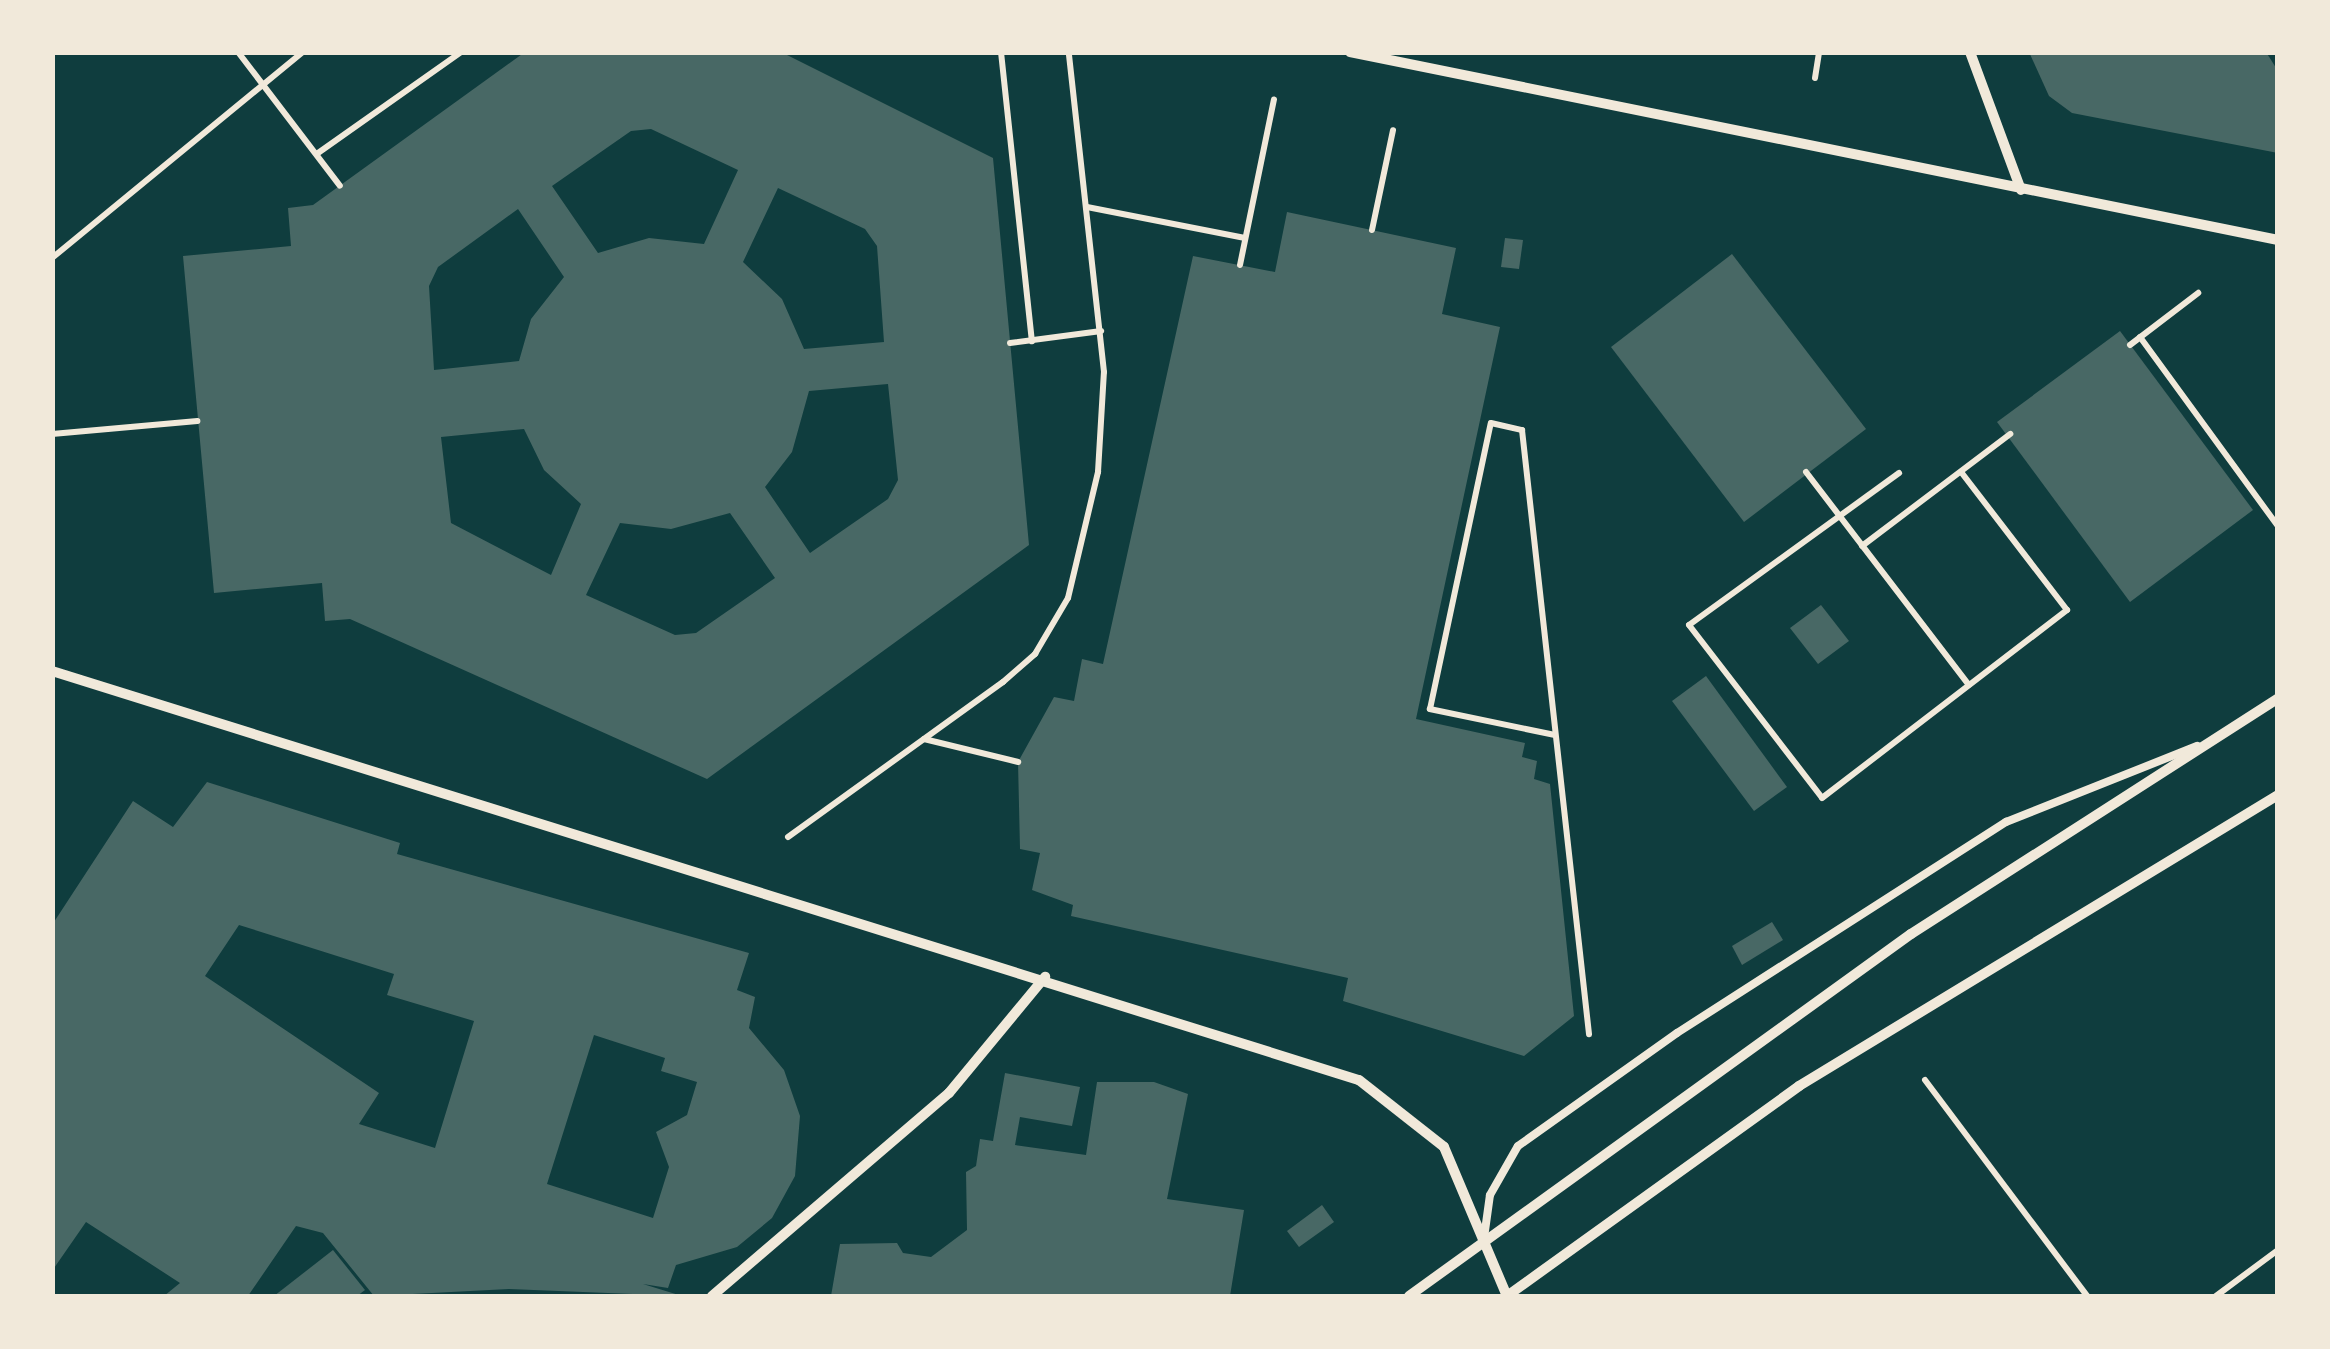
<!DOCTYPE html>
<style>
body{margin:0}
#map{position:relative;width:2330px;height:1349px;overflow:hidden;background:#0f3d3e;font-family:"DM Sans",sans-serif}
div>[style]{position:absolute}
.building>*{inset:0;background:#486865}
.path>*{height:6px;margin:-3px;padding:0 3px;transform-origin:3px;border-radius:3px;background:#f1e9da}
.service>*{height:8px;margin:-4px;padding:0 4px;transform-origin:4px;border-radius:4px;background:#f1e9da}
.minor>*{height:10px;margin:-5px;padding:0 5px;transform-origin:5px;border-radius:5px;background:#f1e9da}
span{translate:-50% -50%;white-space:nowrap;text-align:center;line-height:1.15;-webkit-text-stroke:8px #f1e9da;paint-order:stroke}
.frame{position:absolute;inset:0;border:55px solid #f1e9da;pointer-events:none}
</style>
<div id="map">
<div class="building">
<i style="clip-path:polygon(evenodd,525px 52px,781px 52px,993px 158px,1029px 545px,707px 779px,350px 619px,325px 621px,322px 583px,214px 593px,183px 256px,291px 246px,288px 208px,313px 205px,525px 52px,651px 129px,738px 170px,704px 244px,649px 238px,598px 253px,552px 186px,631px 131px,651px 129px,525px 52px,778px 188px,865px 229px,877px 246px,884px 342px,804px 349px,782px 299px,743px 262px,778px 188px,525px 52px,518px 209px,564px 277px,531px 319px,519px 361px,434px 370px,429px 286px,438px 267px,518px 209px,525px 52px,888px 384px,898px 480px,888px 499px,810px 553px,765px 487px,792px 452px,809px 391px,888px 384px,525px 52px,524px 429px,544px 470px,581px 504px,551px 575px,451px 523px,441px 437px,524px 429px,525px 52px,730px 513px,775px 578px,696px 633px,675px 635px,586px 595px,620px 523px,671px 529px,730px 513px)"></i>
<i style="clip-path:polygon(2029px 52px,2266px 52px,2278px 71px,2278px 153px,2072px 113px,2049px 96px)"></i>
<i style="clip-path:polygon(1287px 212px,1456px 248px,1442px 314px,1500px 327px,1416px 719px,1525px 743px,1522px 757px,1537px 761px,1534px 779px,1550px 784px,1574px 1016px,1524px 1056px,1343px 1001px,1348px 978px,1071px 916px,1073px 905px,1032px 890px,1040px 853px,1020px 849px,1018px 762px,1054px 697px,1074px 701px,1082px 659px,1103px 664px,1193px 256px,1275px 272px)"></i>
<i style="clip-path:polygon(1505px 238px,1523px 240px,1519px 269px,1501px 267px)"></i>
<i style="clip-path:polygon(1732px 254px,1866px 429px,1744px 522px,1611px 347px)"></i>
<i style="clip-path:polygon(2120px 331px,2253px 510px,2130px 602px,1997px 422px)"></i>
<i style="clip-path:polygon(1821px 605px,1849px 641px,1818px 664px,1790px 628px)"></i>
<i style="clip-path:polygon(1706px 676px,1787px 787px,1754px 811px,1672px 701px)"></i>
<i style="clip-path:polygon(evenodd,207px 782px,400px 843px,397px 854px,749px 953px,737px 990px,755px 997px,749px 1028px,784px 1070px,800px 1116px,795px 1176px,772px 1218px,737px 1247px,676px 1265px,668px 1288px,643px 1284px,682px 1296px,509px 1289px,374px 1296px,323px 1233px,296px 1226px,248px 1296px,164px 1296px,180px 1283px,86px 1222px,52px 1271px,52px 925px,133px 801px,173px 827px,207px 782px,239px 925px,394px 974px,387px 995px,474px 1021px,435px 1148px,359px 1124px,379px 1093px,205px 976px,239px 925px,207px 782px,594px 1035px,665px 1058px,661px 1071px,697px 1082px,687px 1115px,656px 1132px,669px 1167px,653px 1218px,547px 1184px,594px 1035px)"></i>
<i style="clip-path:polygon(1772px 922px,1783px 940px,1742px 965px,1732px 946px)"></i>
<i style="clip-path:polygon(1005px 1073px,1080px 1087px,1072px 1126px,1020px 1117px,1015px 1145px,1086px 1155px,1097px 1082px,1154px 1082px,1188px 1094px,1167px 1199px,1244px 1210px,1230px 1296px,831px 1296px,840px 1244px,897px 1243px,903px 1253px,931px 1257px,967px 1230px,966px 1172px,976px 1166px,980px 1139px,993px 1141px)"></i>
<i style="clip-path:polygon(1322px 1205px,1334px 1222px,1299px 1247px,1287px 1231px)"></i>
<i style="clip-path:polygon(333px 1250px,365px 1290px,357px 1296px,274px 1296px)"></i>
</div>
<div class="path">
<i style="left:238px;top:52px;width:168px;rotate:52.7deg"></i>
<i style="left:1001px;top:52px;width:291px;rotate:83.9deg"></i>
<i style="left:1815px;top:78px;width:26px;rotate:-81deg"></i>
<i style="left:318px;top:153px;width:175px;rotate:-35.2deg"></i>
<i style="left:1087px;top:207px;width:161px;rotate:11.1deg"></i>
<i style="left:1372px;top:230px;width:102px;rotate:-78.1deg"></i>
<i style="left:52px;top:258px;width:325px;rotate:-39.4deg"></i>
<i style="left:1240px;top:265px;width:169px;rotate:-78.4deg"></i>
<i style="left:2140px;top:337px;width:234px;rotate:53.9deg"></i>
<i style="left:1010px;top:343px;width:92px;rotate:-7.5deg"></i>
<i style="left:2130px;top:345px;width:86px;rotate:-37.4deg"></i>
<i style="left:52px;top:434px;width:146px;rotate:-5.1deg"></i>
<i style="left:1806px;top:472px;width:268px;rotate:52.6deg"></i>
<i style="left:1899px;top:473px;width:259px;rotate:144.1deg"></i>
<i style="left:1689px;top:625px;width:218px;rotate:52.4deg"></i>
<i style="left:1822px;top:798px;width:309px;rotate:-37.5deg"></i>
<i style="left:2067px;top:610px;width:174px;rotate:-127.5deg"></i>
<i style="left:1862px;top:546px;width:186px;rotate:-37.1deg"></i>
<i style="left:1555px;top:735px;width:128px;rotate:-168.3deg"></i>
<i style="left:1430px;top:709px;width:292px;rotate:-78deg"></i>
<i style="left:1491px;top:423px;width:32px;rotate:13deg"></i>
<i style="left:1522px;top:430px;width:608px;rotate:83.67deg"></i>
<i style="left:924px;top:739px;width:97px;rotate:13.7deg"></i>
<i style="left:788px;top:837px;width:265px;rotate:-35.8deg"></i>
<i style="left:1003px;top:682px;width:43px;rotate:-41.2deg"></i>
<i style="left:1035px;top:654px;width:65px;rotate:-59.5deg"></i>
<i style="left:1068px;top:598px;width:130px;rotate:-76.6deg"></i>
<i style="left:1098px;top:472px;width:100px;rotate:-86.6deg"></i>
<i style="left:1104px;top:372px;width:321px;rotate:-96.3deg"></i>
<i style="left:1925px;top:1080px;width:270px;rotate:53.1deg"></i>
<i style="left:2216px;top:1296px;width:77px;rotate:-36.6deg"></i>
</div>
<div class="service">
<i style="left:1484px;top:1238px;width:43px;rotate:-82.1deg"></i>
<i style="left:1490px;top:1195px;width:56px;rotate:-60.3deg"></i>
<i style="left:1518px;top:1146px;width:195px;rotate:-35.4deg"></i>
<i style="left:1677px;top:1033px;width:391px;rotate:-32.7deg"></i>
<i style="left:2006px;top:822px;width:206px;rotate:-21.7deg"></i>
</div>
<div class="minor">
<i style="left:1350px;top:52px;width:947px;rotate:11.45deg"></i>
<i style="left:1970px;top:52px;width:147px;rotate:69.7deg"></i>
<i style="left:52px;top:671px;width:1369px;rotate:17.38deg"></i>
<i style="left:1359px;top:1080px;width:108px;rotate:38.2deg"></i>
<i style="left:1444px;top:1147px;width:162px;rotate:67.1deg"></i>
<i style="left:712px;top:1296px;width:312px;rotate:-40.6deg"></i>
<i style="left:949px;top:1093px;width:151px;rotate:-50.4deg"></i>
<i style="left:1409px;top:1296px;width:619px;rotate:-35.8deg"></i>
<i style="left:1911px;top:934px;width:436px;rotate:-32.7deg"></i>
<i style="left:1507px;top:1296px;width:360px;rotate:-35.7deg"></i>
<i style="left:1799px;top:1086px;width:560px;rotate:-31.28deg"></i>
</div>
<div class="frame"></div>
</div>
